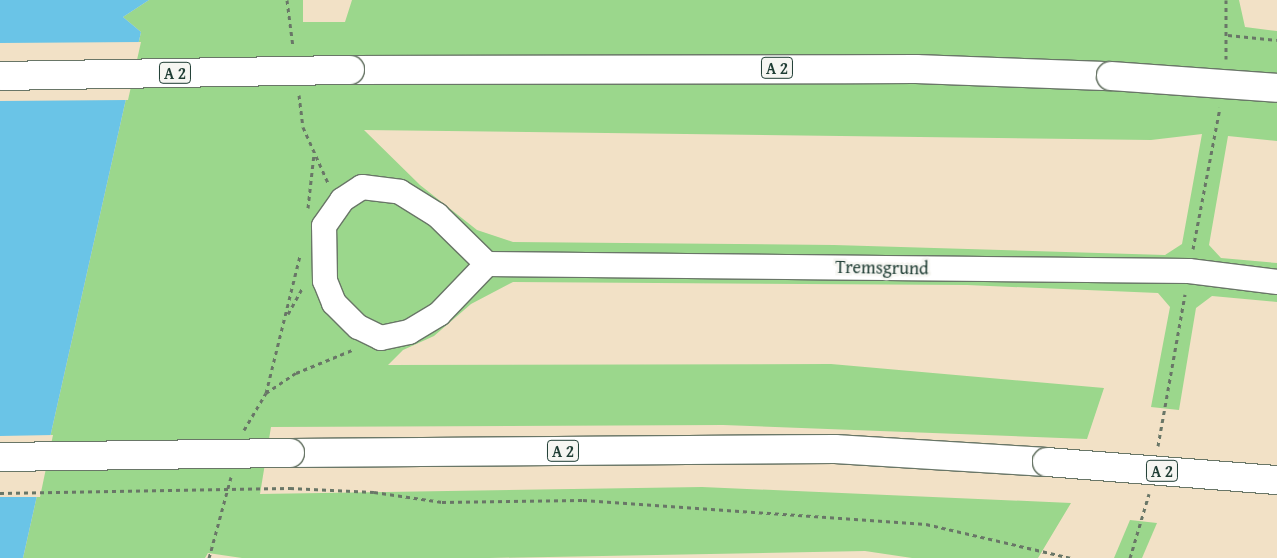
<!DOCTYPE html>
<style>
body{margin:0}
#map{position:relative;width:1277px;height:558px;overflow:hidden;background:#f2e1c6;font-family:"Gentium Book Plus",serif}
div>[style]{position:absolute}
.green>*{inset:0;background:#9bd78c}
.water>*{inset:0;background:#6ac4e7}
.pier>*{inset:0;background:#f2e1c6}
.path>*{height:3px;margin-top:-1.5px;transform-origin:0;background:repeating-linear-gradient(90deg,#697667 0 4px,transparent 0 8px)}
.roads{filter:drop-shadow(1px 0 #697667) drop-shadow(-1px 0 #697667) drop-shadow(0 1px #697667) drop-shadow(0 -1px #697667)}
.minor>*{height:24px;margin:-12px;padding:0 12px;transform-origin:12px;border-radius:12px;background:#fff}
.motorway>*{height:28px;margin:-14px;padding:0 14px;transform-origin:14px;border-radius:14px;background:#fff}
.path-bridge>*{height:3px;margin-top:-1.5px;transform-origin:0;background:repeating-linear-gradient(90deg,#697667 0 4px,transparent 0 8px)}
.bridges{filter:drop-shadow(1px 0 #697667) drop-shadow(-1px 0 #697667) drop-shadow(0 1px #697667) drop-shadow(0 -1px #697667)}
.motorway-bridge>*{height:28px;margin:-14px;padding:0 14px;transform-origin:14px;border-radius:14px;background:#fff}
span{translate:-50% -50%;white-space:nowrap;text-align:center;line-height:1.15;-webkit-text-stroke:5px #f6f6f2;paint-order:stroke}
.shield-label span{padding:1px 4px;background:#f6f6f2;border:1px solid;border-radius:4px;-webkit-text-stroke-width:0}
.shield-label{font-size:16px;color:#1f3d34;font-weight:700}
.street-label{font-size:18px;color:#1f3d34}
</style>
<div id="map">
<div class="green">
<i style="clip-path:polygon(evenodd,149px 0,303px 0,303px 22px,345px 22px,352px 0,1239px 0,1245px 27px,1277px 31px,1277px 141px,1228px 136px,1209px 245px,1221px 258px,1277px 263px,1277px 302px,1212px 296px,1196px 308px,1179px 410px,1151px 407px,1170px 307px,1158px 293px,967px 285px,513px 282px,471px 304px,434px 336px,403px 350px,388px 365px,831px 364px,1104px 388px,1087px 439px,723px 425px,271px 427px,260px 494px,702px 487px,1071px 503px,1038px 558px,912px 558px,865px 551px,489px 558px,242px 558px,208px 553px,205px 558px,23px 558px,141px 32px,123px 17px,149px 0,364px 130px,1151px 140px,1202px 134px,1182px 244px,1165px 255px,834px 245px,513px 242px,477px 230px,420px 185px,364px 130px)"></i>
<i style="clip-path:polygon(1130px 520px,1157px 523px,1142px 558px,1114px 558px)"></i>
</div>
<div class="water">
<i style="clip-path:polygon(0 0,149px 0,123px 17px,141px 32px,23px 558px,0 558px)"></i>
</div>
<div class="pier">
<i style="clip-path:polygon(141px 42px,128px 100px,0 101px,0 43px)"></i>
<i style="clip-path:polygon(53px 435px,40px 497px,0 497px,0 436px)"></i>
</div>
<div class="path">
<i style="left:287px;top:0;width:47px;rotate:82.7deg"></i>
<i style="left:1228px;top:35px;width:49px;rotate:5.8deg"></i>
<i style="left:1226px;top:59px;width:59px;rotate:-90deg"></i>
<i style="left:299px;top:95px;width:32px;rotate:83deg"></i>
<i style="left:303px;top:127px;width:61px;rotate:65.9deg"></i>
<i style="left:308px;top:208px;width:54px;rotate:-83.7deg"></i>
<i style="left:1193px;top:249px;width:144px;rotate:-79.2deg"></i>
<i style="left:288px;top:314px;width:31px;rotate:-61deg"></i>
<i style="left:266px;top:393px;width:36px;rotate:-34deg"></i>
<i style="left:296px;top:373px;width:61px;rotate:-22.3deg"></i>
<i style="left:244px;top:430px;width:43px;rotate:-59.3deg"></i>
<i style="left:266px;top:393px;width:141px;rotate:-76.1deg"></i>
<i style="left:1158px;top:446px;width:154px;rotate:-79.9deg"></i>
<i style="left:290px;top:488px;width:84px;rotate:2.7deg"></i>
<i style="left:374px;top:492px;width:69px;rotate:8.4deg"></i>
<i style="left:442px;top:502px;width:141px;rotate:-0.8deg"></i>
<i style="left:583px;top:500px;width:344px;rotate:4deg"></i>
<i style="left:926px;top:524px;width:149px;rotate:13.2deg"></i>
<i style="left:209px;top:558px;width:84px;rotate:-74.8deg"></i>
<i style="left:1130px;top:558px;width:67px;rotate:-73.5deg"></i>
</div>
<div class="roads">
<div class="minor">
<i style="left:362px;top:187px;width:38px;rotate:7deg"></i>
<i style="left:400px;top:192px;width:44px;rotate:31.9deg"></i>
<i style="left:437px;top:215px;width:70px;rotate:44.4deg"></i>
<i style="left:487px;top:264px;width:69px;rotate:133.8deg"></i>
<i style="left:439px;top:314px;width:35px;rotate:149deg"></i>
<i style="left:409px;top:332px;width:29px;rotate:168deg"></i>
<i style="left:381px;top:338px;width:25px;rotate:-154deg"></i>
<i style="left:358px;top:327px;width:34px;rotate:-135deg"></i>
<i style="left:334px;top:303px;width:24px;rotate:-112deg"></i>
<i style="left:325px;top:281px;width:55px;rotate:-91deg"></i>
<i style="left:324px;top:226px;width:32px;rotate:-55deg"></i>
<i style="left:342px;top:200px;width:24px;rotate:-33deg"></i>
<i style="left:487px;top:264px;width:702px;rotate:0.57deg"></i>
<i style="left:1189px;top:271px;width:89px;rotate:7.1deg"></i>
</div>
<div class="motorway">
<i style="left:350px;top:70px;width:566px;rotate:-0.1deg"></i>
<i style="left:916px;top:69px;width:195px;rotate:2.1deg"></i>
<i style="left:290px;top:453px;width:545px;rotate:-0.42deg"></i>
<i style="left:835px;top:449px;width:212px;rotate:3.5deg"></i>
</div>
</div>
<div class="path-bridge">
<i style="left:0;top:493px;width:290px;rotate:-1deg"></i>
</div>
<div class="bridges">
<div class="motorway-bridge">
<i style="left:0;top:76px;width:350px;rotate:-1deg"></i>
<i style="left:1111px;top:76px;width:166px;rotate:4.1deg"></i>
<i style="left:0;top:457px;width:290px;rotate:-0.8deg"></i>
<i style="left:1047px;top:462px;width:231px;rotate:4.5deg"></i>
</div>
</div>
<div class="shield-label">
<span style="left:777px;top:68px">A 2</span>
<span style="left:175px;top:73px">A 2</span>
<span style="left:563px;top:451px">A 2</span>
<span style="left:1162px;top:471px">A 2</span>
</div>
<div class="street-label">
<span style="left:882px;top:268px;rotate:1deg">Tremsgrund</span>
</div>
</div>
